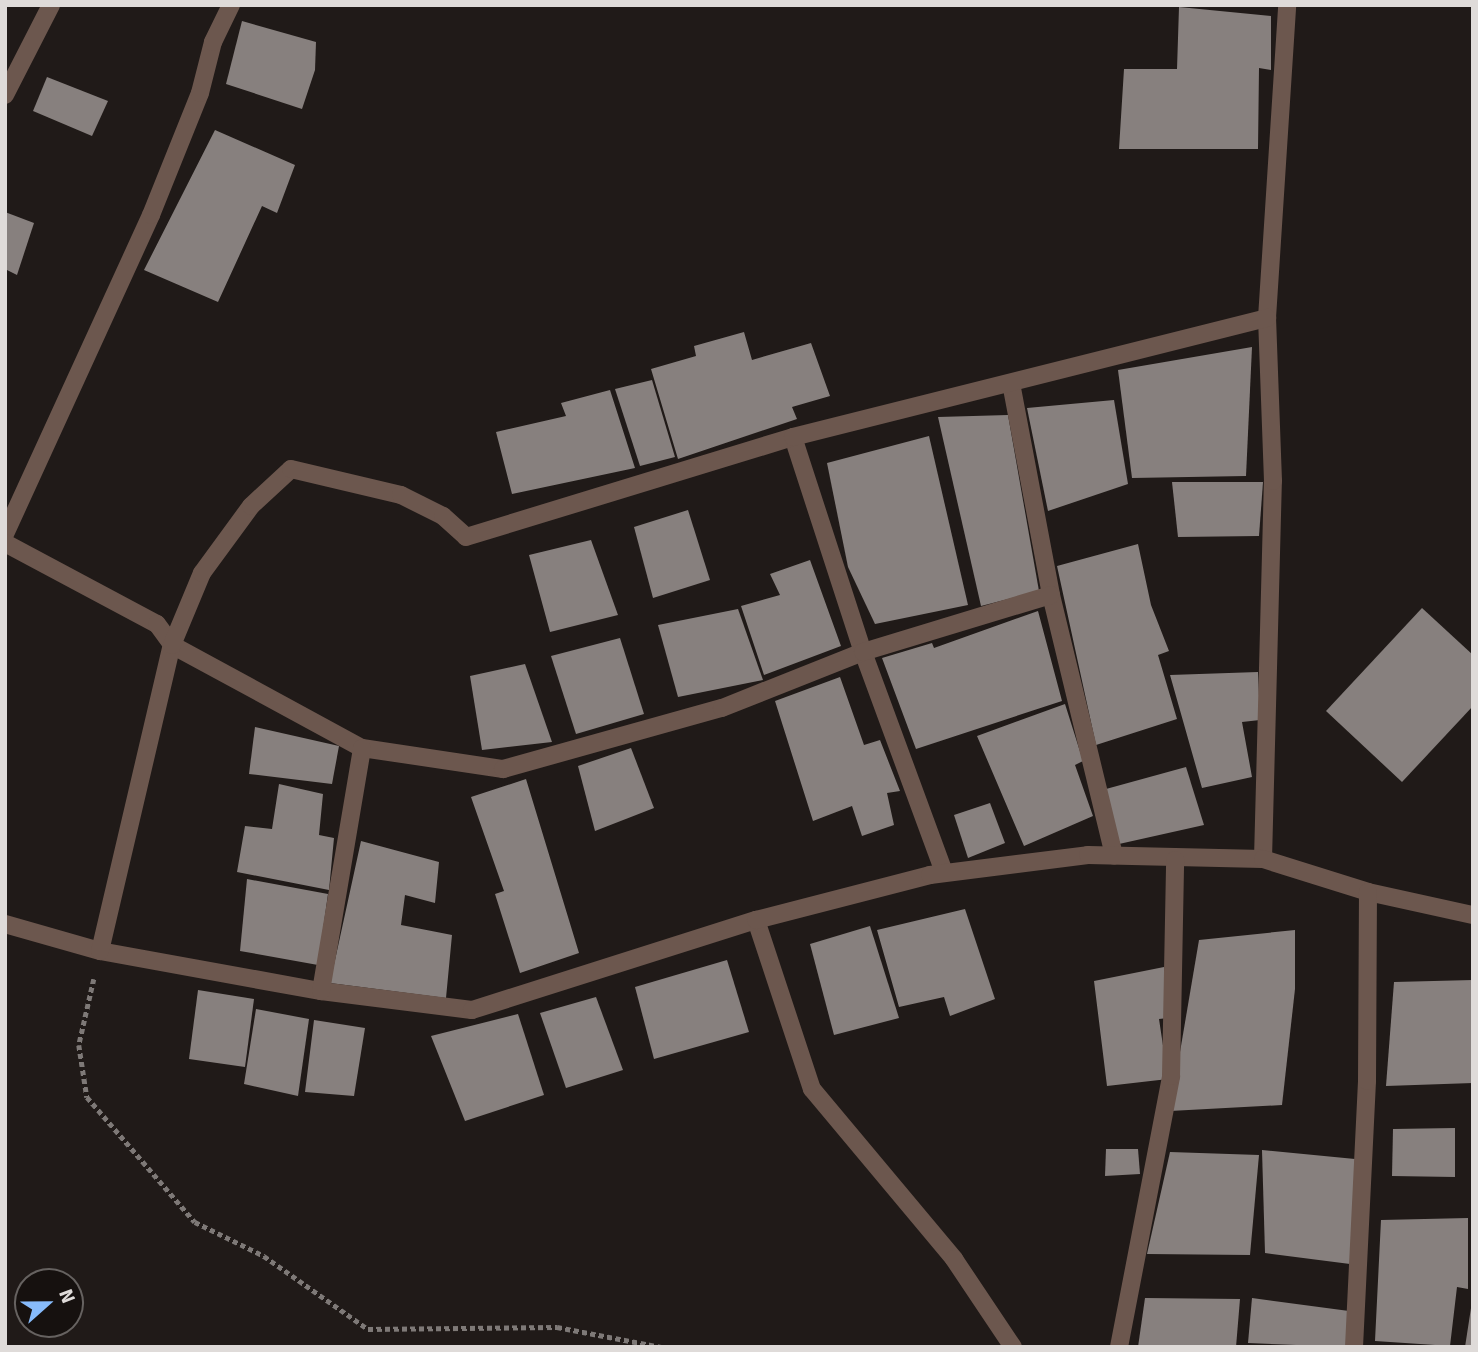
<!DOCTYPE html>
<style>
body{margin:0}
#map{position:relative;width:1478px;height:1352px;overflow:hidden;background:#201a18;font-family:Signika,sans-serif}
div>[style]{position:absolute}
.building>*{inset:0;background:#87807e}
.path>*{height:4.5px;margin-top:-2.25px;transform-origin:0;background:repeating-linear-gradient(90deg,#7e7977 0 5px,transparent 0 8.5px)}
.minor>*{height:18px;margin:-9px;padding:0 9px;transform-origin:9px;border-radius:9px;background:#6c574e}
span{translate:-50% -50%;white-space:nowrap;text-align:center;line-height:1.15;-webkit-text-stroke:7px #16110f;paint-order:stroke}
.frame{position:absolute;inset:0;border:7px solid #dfdbd9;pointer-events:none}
.north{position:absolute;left:14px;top:1268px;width:70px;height:70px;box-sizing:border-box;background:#16110f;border:2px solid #666260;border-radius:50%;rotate:69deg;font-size:19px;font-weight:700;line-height:28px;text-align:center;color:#dfdbd9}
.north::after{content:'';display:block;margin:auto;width:24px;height:32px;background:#87bbfb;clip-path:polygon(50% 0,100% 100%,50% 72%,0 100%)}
</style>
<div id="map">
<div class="building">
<i style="clip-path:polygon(1179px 7px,1271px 16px,1271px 70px,1259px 68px,1258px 149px,1119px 149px,1124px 69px,1177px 69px)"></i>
<i style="clip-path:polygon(242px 21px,316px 42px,315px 70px,302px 109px,226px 84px)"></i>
<i style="clip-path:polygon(47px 77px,108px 101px,92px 136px,33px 111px)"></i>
<i style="clip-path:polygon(215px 130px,295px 165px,277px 213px,262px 206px,218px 302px,144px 270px)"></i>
<i style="clip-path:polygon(5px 212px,34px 223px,17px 275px,5px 269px)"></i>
<i style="clip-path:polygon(744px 332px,752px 360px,811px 343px,830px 396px,792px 407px,797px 419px,678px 459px,651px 369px,696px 356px,694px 346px)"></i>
<i style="clip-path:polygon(1252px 347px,1246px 476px,1132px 478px,1118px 370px)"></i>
<i style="clip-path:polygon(652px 380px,675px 457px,640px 466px,615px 389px)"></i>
<i style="clip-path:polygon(610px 390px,635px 468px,512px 494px,496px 432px,566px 416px,561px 403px)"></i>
<i style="clip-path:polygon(1114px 400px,1128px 484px,1048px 511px,1027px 408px)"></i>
<i style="clip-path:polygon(1008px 415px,1039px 591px,981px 606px,938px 417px)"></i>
<i style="clip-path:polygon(929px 436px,968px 605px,875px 624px,848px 567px,827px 463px)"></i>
<i style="clip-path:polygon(1172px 482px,1263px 482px,1259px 536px,1178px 537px)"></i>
<i style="clip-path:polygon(688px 510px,710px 580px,653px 598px,634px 527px)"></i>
<i style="clip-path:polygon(591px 540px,618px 615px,550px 632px,529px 555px)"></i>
<i style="clip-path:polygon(1138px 544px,1151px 605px,1169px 651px,1158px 655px,1177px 719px,1096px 745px,1057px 566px)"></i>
<i style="clip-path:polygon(810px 560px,841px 646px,764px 675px,741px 606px,780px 595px,770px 574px)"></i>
<i style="clip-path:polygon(1422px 608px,1473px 655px,1473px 706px,1402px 782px,1326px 711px)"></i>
<i style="clip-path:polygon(738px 609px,763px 680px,678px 697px,658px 625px)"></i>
<i style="clip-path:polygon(1038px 611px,1062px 701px,916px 749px,882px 658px,932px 643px,934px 648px)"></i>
<i style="clip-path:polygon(620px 638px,644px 714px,576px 734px,551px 656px)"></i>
<i style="clip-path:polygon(525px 664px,552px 742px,482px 750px,470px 676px)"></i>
<i style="clip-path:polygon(1258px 672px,1260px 720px,1242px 722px,1252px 777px,1202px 788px,1170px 675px)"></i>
<i style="clip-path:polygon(840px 677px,864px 745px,880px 740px,900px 791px,887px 793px,894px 825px,862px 836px,852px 806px,813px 821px,775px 701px)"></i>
<i style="clip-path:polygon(1065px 704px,1083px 761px,1075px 765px,1093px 816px,1024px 846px,977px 736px)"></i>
<i style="clip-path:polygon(255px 727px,339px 746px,332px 784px,249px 774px)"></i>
<i style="clip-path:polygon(631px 748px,654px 808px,595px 831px,578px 766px)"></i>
<i style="clip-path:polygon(1186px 767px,1204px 825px,1119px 844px,1106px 789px)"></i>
<i style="clip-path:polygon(526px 779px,579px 953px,520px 973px,495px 894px,504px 891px,471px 797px)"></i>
<i style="clip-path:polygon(279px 784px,323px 794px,319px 835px,334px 838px,329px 890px,237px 872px,245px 826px,272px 829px)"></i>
<i style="clip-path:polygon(990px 803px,1005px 843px,968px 858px,954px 815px)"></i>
<i style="clip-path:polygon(361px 841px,439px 862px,435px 903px,405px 895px,401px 925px,452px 935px,446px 998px,330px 983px)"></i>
<i style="clip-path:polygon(247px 879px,328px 894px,318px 965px,240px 951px)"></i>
<i style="clip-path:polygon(965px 909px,995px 999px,950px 1016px,944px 997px,899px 1007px,877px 930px)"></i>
<i style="clip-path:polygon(870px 926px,899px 1018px,834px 1035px,810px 944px)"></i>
<i style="clip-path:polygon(1295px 930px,1295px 989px,1282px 1105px,1170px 1111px,1199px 940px)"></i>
<i style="clip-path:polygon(727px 960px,749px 1032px,654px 1059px,635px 987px)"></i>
<i style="clip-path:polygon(1164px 967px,1168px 1018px,1159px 1019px,1168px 1079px,1107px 1086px,1094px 981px)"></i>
<i style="clip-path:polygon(1473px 980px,1473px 1083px,1386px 1086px,1394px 982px)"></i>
<i style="clip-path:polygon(198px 990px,254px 999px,245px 1067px,189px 1059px)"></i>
<i style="clip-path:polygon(596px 997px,623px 1070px,566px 1088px,540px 1013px)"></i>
<i style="clip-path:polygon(256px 1009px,309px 1019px,298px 1096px,244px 1084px)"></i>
<i style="clip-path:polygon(518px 1014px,544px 1095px,465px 1121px,431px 1036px)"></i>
<i style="clip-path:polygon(314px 1020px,365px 1028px,354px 1096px,305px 1092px)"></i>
<i style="clip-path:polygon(1455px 1128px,1455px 1177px,1392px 1176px,1393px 1129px)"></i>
<i style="clip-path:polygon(1106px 1149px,1138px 1149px,1140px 1174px,1105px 1176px)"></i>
<i style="clip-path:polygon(1262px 1150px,1355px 1159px,1350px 1264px,1265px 1253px)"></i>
<i style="clip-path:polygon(1170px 1152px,1259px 1155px,1250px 1255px,1147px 1254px)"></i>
<i style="clip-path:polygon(1468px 1218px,1468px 1289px,1457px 1287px,1450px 1346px,1375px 1341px,1381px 1220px)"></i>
<i style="clip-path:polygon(1145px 1298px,1240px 1299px,1236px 1347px,1138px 1347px)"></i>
<i style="clip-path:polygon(1252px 1298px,1349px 1311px,1348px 1347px,1248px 1343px)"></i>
<i style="clip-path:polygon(1471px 1308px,1473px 1347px,1465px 1347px)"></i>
</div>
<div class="path">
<i style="left:94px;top:979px;width:68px;rotate:102.8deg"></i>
<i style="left:79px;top:1045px;width:53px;rotate:81.3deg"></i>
<i style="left:87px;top:1097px;width:165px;rotate:49.2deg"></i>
<i style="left:195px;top:1222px;width:77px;rotate:26.2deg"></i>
<i style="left:264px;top:1256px;width:127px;rotate:35.1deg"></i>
<i style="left:368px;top:1329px;width:189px;rotate:-0.6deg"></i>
<i style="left:557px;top:1327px;width:106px;rotate:10.9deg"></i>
<i style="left:777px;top:1347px;width:12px"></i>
</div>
<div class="minor">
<i style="left:5px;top:95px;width:101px;rotate:-62.9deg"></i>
<i style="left:1011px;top:383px;width:216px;rotate:79.3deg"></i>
<i style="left:1051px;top:595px;width:268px;rotate:76.4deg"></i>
<i style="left:793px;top:437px;width:226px;rotate:72deg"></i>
<i style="left:863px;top:652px;width:234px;rotate:69.8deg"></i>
<i style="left:5px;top:534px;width:351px;rotate:-65.4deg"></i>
<i style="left:151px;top:215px;width:131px;rotate:-68.1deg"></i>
<i style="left:200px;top:93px;width:53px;rotate:-75.7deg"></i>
<i style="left:213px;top:42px;width:41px;rotate:-64.1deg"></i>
<i style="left:5px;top:543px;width:172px;rotate:28.1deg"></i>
<i style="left:157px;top:624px;width:26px;rotate:54deg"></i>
<i style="left:172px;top:645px;width:216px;rotate:28.5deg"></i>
<i style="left:362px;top:748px;width:143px;rotate:8.5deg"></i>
<i style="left:503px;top:769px;width:227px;rotate:-15.6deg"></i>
<i style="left:722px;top:708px;width:152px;rotate:-21.7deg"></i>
<i style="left:863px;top:652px;width:196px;rotate:-16.9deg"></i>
<i style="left:1263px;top:859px;width:378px;rotate:-88.5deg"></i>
<i style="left:1273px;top:481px;width:163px;rotate:-92.1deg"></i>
<i style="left:1267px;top:318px;width:314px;rotate:-86.3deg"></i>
<i style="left:756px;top:920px;width:178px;rotate:71.7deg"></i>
<i style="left:812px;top:1089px;width:222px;rotate:50.1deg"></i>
<i style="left:954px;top:1259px;width:106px;rotate:56.2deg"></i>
<i style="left:5px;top:924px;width:99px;rotate:15.9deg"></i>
<i style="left:100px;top:951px;width:225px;rotate:10.3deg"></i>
<i style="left:321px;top:991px;width:152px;rotate:7.2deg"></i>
<i style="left:472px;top:1010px;width:298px;rotate:-17.6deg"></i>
<i style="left:756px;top:920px;width:180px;rotate:-14.5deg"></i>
<i style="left:930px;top:875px;width:159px;rotate:-7.2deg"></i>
<i style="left:1088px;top:855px;width:175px;rotate:1.3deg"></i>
<i style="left:1263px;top:859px;width:110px;rotate:17.4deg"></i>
<i style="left:1368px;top:892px;width:107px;rotate:12.4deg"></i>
<i style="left:100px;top:951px;width:314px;rotate:-76.8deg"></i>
<i style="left:172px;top:645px;width:78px;rotate:-67.4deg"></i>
<i style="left:202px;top:573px;width:83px;rotate:-53.8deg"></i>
<i style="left:251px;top:506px;width:54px;rotate:-42.8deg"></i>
<i style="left:291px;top:469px;width:113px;rotate:13.3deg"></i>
<i style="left:401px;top:495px;width:47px;rotate:26.6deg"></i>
<i style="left:443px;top:516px;width:31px;rotate:42deg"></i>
<i style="left:466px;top:537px;width:342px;rotate:-17deg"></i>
<i style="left:793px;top:437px;width:489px;rotate:-14.1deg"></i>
<i style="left:321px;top:991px;width:246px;rotate:-80.4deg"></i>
<i style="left:1119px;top:1347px;width:276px;rotate:-79.1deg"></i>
<i style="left:1171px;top:1076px;width:216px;rotate:-88.9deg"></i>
<i style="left:1354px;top:1347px;width:266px;rotate:-87.2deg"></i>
<i style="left:1367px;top:1081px;width:189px;rotate:-89.7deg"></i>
</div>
<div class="frame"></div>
<div class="north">N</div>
</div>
